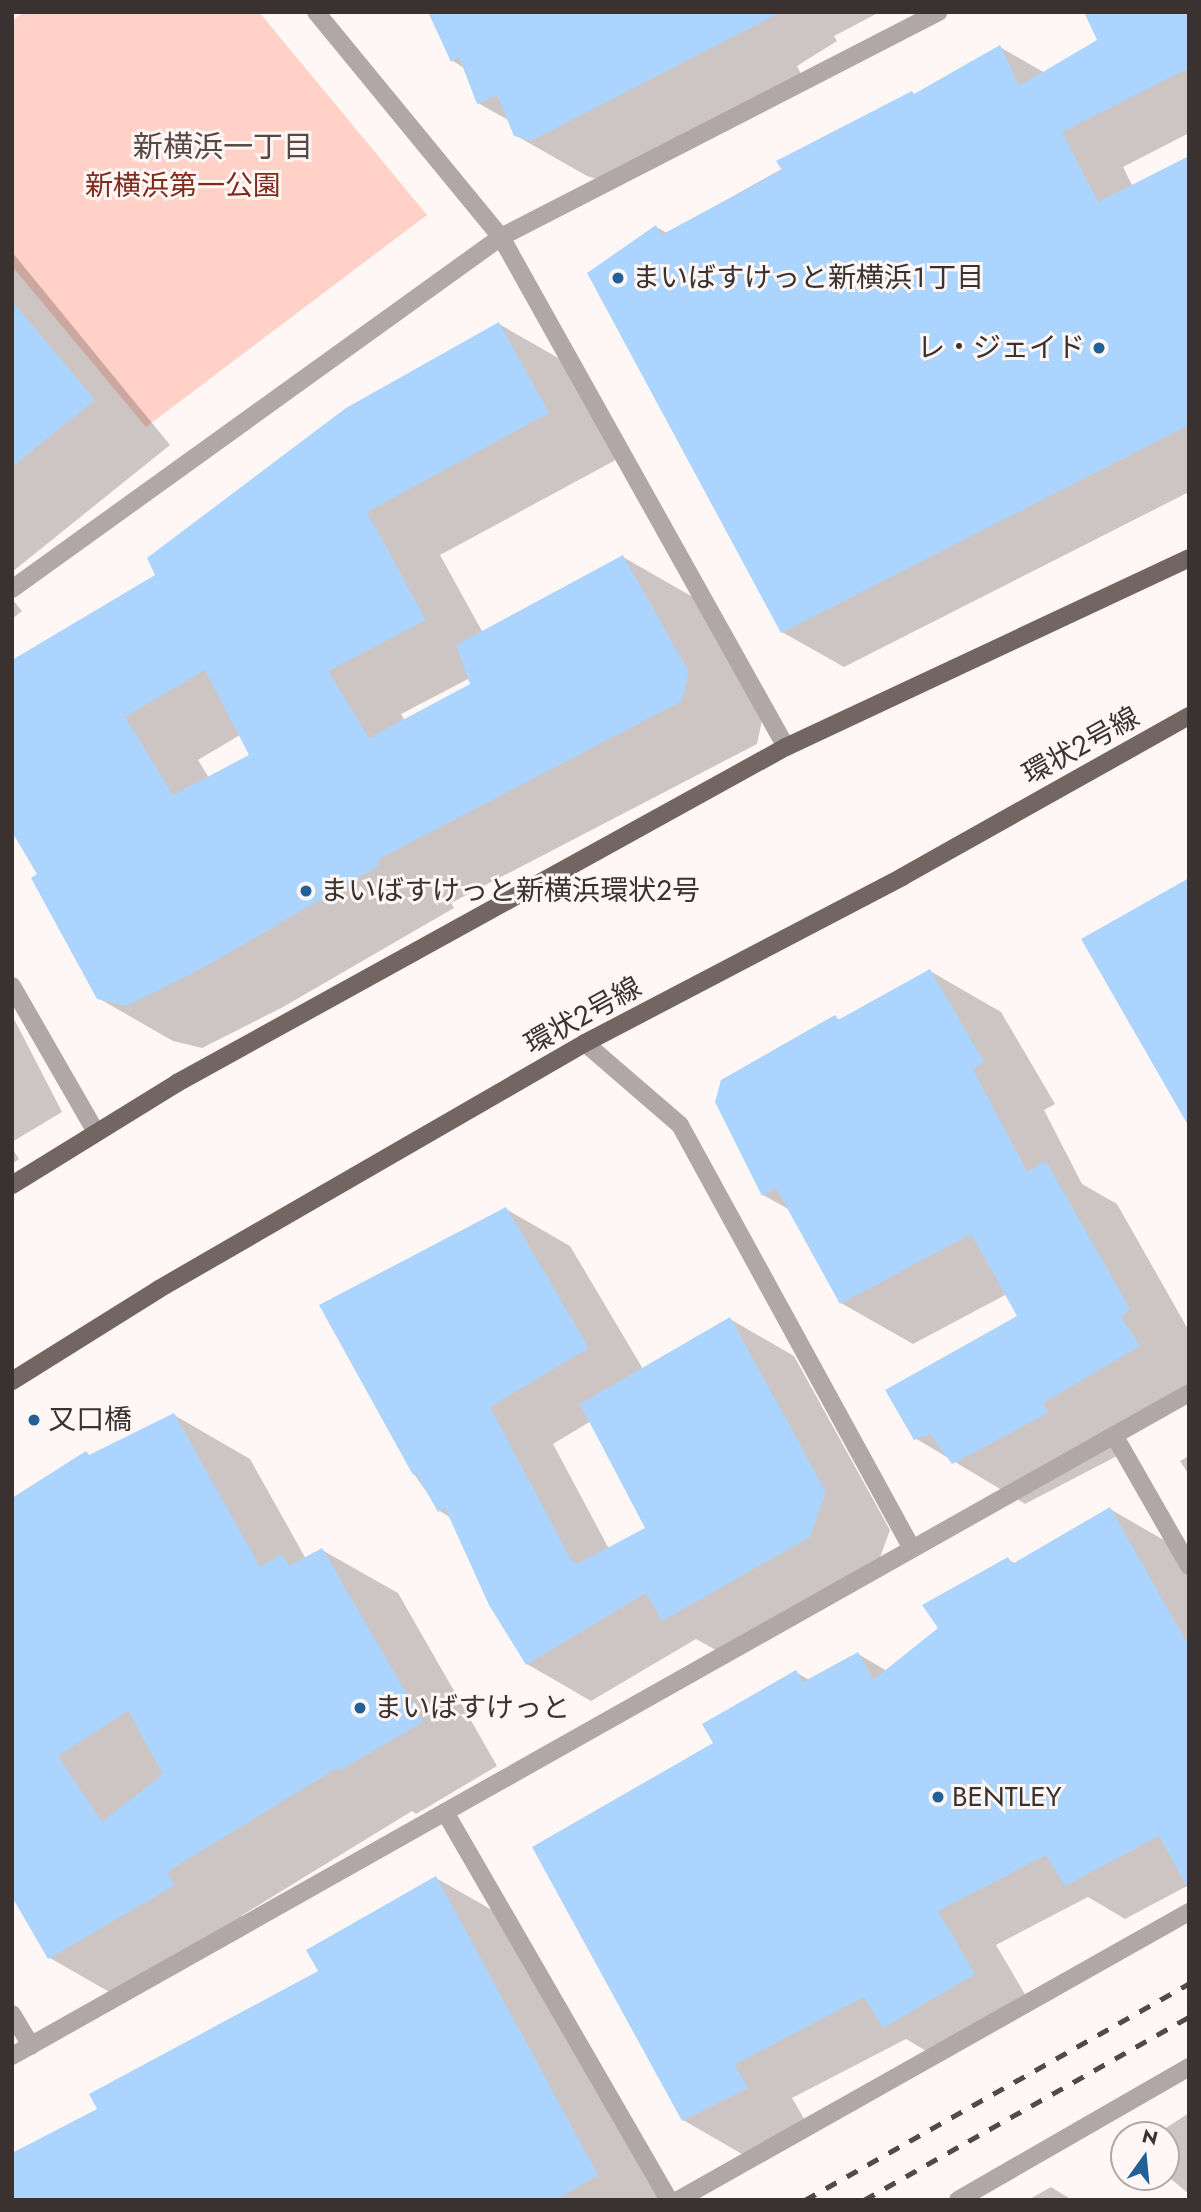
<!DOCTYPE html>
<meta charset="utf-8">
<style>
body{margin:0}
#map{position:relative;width:1201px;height:2212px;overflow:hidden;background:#fff7f5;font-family:Jost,"Noto Sans JP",sans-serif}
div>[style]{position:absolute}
.green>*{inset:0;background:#ffd1c7}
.shadow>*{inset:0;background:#0003}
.building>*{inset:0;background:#abd4fe}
.street>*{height:18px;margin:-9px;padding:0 9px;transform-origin:9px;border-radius:9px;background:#b0a7a6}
.primary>*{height:18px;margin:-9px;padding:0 9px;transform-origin:9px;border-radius:9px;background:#726562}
.rail>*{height:5px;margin-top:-2.5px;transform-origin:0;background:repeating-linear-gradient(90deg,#524a48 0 12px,transparent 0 24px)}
.dots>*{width:19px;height:19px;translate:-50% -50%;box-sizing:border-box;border:4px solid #fff7f5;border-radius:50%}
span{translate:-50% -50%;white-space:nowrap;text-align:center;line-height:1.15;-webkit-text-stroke:6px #fff7f5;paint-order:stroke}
.park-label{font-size:28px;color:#802b1b}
.poi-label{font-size:28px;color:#393230}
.left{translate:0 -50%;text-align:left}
.right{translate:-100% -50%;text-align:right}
.street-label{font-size:28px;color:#393230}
.neighbourhood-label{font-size:30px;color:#574845}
.frame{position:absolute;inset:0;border:14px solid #393230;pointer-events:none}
.north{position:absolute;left:1110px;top:2121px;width:70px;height:70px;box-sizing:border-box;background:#fff7f5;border:2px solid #b0a8a6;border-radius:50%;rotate:15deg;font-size:19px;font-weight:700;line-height:28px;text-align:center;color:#393230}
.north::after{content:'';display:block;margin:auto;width:24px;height:32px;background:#226096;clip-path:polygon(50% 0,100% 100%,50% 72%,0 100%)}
</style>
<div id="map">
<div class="green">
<i style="clip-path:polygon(23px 12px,259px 12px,427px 215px,146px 427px,12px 266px,12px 21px)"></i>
</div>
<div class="shadow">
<i style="clip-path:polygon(430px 12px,880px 12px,834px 36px,837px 41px,797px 66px,803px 78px,604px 181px,587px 176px,515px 135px,510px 121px,478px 103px,464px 68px,453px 61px)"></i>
<i style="clip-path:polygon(1189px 12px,1189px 133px,1123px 167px,1133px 187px,1189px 158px,1189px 492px,844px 667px,782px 632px,656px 227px,667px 233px,1000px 47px,1045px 73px)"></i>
<i style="clip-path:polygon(12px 252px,170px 445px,12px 572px)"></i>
<i style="clip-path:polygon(evenodd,499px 324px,574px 367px,623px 456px,440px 555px,483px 633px,623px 557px,698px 600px,763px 716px,757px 744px,451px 903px,454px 908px,283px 1007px,202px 1048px,173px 1041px,98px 998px,40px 875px,158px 575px,499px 324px,470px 678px,472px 685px,405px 721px,401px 714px,470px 678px,499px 324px,240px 735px,251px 755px,209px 778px,198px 760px,240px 735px)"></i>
<i style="clip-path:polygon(12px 599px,22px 611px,12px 619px)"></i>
<i style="clip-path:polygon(930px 971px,1001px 1012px,1055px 1104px,1044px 1110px,1082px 1184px,1117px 1204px,1189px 1331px,1189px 1400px,1113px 1444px,1119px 1455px,1025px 1504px,915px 1438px,1019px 1317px,1007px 1294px,913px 1344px,841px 1303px,790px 1210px,763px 1195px,835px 1017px,842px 1021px)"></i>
<i style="clip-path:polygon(12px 1015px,62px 1112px,12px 1142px)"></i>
<i style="clip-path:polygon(12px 1148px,19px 1159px,12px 1164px)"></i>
<i style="clip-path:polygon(evenodd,506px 1209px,570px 1246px,643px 1369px,730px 1319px,794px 1356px,890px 1530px,874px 1574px,728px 1657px,696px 1639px,591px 1701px,527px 1664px,451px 1518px,440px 1511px,414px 1474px,506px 1209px,591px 1421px,648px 1529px,609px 1549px,553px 1444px,591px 1421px)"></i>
<i style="clip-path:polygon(174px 1415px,250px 1459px,306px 1559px,322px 1550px,398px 1593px,497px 1766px,416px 1814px,412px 1811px,241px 1916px,249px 1929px,125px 2001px,50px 1958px,12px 1894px,86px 1453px,91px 1456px)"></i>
<i style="clip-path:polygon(1189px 1456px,1189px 1475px,1180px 1461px)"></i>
<i style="clip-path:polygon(1110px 1509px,1169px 1543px,1189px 1578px,1189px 1885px,1125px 1919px,1088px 1897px,996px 1945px,1033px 2008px,943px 2061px,906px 2039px,792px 2098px,806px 2122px,742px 2154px,683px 2120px,715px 1744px,796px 1672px,809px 1680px,858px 1654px,887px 1671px,941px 1629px,1008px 1559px,1016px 1564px)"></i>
<i style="clip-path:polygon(436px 1878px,513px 1922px,663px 2200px,12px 2200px,99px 2109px,321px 1972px)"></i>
<i style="clip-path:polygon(1189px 2113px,1189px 2194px,1166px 2175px,1166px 2135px,1155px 2135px)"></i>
<i style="clip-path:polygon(1051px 2187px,1072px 2200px,1028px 2200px)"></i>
</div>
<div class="building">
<i style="clip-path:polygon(428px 12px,781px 12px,531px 141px,514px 136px,497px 95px,477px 104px,459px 57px,451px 62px)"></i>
<i style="clip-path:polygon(1084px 12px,1189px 12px,1189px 68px,1062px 132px,1098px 202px,1189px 156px,1189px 425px,781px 633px,587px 273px,656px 225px,661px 235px,782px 170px,776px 161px,912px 91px,914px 94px,1000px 45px,1019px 86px,1097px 40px)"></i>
<i style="clip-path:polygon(12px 301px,95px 400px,12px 467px)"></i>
<i style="clip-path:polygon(evenodd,499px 322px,549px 413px,367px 512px,426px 620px,328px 671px,369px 738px,470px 684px,456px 645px,623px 555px,689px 672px,682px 701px,377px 860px,380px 865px,208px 965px,127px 1006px,97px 999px,31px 878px,37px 874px,12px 832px,12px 660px,155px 575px,147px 558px,346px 408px,499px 322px,205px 670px,249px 755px,173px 795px,125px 717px,205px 670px)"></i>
<i style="clip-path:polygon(1189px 878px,1189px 1127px,1081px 939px)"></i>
<i style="clip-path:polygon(930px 969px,984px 1062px,973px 1069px,1027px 1172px,1046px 1161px,1130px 1309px,1121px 1317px,1140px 1346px,1043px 1403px,1048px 1413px,952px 1464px,930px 1434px,914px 1440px,885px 1390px,1017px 1316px,971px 1234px,840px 1304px,776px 1188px,762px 1196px,715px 1102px,721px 1080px,835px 1015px,838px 1020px)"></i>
<i style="clip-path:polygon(506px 1207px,589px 1348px,490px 1407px,571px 1560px,577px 1564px,645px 1528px,580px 1404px,730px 1317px,826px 1492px,810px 1537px,662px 1621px,646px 1593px,526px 1665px,489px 1605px,445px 1508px,438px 1512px,416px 1473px,413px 1475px,319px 1305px)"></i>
<i style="clip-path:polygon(evenodd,174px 1413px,260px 1567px,282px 1554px,289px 1566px,322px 1548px,423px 1722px,339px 1771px,337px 1768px,167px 1872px,175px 1885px,48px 1959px,12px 1897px,12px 1498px,86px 1451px,89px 1455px,174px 1413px,128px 1711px,163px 1774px,102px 1822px,58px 1756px,128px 1711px)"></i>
<i style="clip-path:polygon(1110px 1507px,1189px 1646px,1189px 1890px,1159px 1836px,1065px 1886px,1046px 1855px,938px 1911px,975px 1974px,883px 2028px,864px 1997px,735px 2064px,748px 2088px,682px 2121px,532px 1847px,713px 1743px,702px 1724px,796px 1670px,803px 1682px,858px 1652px,873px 1680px,938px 1628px,922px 1605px,1008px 1557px,1012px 1564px)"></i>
<i style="clip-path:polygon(436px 1876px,598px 2175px,556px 2200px,12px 2200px,12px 2153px,97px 2109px,89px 2094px,318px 1971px,306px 1950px)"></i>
</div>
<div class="street">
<i style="left:316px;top:12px;width:291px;rotate:50.6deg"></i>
<i style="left:501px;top:237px;width:584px;rotate:60.8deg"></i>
<i style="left:12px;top:589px;width:603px;rotate:-35.75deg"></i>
<i style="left:501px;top:237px;width:492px;rotate:-27.2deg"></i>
<i style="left:12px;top:986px;width:168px;rotate:60.1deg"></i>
<i style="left:585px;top:1043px;width:125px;rotate:40.8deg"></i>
<i style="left:680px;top:1125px;width:483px;rotate:61.3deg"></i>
<i style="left:1114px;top:1435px;width:151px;rotate:60.2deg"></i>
<i style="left:445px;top:1812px;width:448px;rotate:60deg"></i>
<i style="left:12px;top:2014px;width:37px;rotate:59deg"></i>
<i style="left:12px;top:2056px;width:1351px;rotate:-29.39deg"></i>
<i style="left:678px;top:2200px;width:587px;rotate:-29.41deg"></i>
<i style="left:958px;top:2200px;width:267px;rotate:-29.9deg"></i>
</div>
<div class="primary">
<i style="left:12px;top:1185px;width:194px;rotate:-31.7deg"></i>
<i style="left:177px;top:1083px;width:696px;rotate:-28.89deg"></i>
<i style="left:786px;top:747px;width:445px;rotate:-25.1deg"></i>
<i style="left:12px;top:1381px;width:173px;rotate:-32deg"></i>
<i style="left:159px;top:1289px;width:492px;rotate:-30deg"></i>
<i style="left:585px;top:1043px;width:358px;rotate:-27.6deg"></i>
<i style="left:902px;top:877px;width:329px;rotate:-29.3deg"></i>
</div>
<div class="rail">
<i style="left:805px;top:2200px;width:441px;rotate:-29.4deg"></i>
<i style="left:864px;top:2200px;width:373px;rotate:-29.4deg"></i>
</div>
<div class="dots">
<i style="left:618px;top:278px;background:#226096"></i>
<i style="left:1099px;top:348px;background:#226096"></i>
<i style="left:306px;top:891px;background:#226096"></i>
<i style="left:34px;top:1420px;background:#226096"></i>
<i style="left:360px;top:1708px;background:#226096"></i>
<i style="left:938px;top:1797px;background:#226096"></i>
</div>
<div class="park-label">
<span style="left:183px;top:186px">新横浜第一公園</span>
</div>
<div class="poi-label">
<span class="left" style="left:632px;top:278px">まいばすけっと新横浜１丁目</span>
<span class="right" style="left:1085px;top:348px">レ・ジェイド</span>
<span class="left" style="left:320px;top:891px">まいばすけっと新横浜環状２号</span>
<span class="left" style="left:48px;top:1420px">又口橋</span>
<span class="left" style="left:374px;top:1708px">まいばすけっと</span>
<span class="left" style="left:952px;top:1797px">BENTLEY</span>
</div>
<div class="street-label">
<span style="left:1081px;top:746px;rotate:-29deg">環状2号線</span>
<span style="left:583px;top:1016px;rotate:-29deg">環状2号線</span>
</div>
<div class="neighbourhood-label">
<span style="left:223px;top:147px">新横浜一丁目</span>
</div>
<div class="frame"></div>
<div class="north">N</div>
</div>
